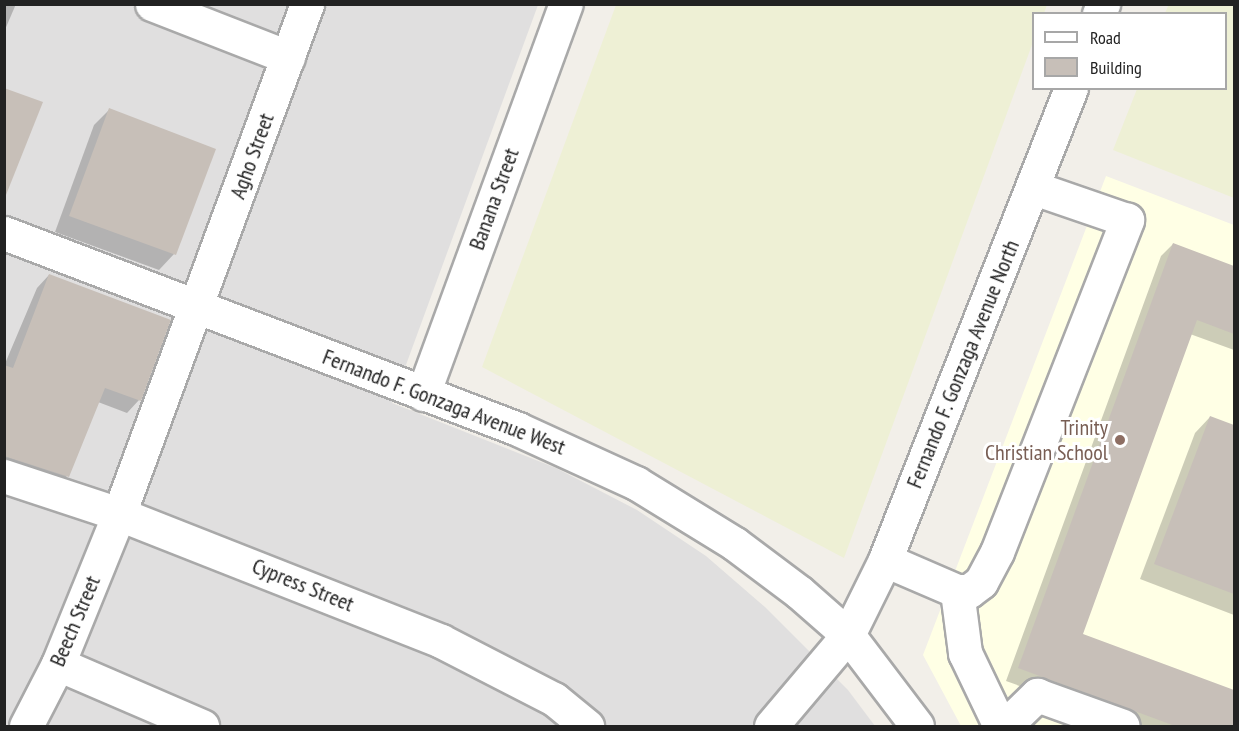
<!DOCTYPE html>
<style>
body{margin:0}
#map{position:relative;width:1239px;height:731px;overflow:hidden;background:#f2efe9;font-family:"PT Sans Narrow",sans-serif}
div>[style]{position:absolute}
.residential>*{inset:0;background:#e0dfdf}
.education>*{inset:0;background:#ffffe5}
.farmland>*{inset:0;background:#eef0d5}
.shadow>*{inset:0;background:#0003}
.building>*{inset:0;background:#c7bfb8}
.roads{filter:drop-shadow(2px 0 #a9a9a9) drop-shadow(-2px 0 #a9a9a9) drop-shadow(0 2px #a9a9a9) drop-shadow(0 -2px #a9a9a9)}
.minor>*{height:33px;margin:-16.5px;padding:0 16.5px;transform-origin:16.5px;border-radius:16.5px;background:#fff}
.dots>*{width:16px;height:16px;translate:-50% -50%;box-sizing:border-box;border:3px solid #fff;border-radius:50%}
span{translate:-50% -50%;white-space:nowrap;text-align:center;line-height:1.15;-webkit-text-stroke:6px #fff;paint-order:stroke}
.street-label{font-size:22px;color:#222}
.education-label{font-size:22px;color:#785e54}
.right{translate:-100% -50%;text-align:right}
.frame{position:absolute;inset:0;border:6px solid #222;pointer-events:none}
.legend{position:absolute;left:1032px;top:12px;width:195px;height:78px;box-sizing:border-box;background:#fff;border:2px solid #a7a7a7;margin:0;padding:8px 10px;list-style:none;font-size:18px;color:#222}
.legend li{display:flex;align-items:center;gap:12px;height:30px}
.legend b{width:30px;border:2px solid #a7a7a7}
</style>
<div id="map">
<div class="residential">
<i style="clip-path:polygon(4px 5px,538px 5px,392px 403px,556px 468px,637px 510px,706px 556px,765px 607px,848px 690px,875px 726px,5px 726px)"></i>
</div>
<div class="education">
<i style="clip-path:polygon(1106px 176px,1234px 225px,1234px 726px,961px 726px,923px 655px)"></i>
</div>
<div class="farmland">
<i style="clip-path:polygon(1169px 4px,1234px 5px,1234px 198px,1113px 150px,1137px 89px,1226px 88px,1226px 14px,1165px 13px)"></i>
<i style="clip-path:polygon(616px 5px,1047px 5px,1044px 13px,1034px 14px,1033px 42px,844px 558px,482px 367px)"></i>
</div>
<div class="shadow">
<i style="clip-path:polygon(4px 4px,16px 4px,4px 32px)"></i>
<i style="clip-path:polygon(110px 109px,174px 254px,159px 270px,55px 232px,94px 125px)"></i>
<i style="clip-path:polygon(1173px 244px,1234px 267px,1234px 350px,1190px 334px,1081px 634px,1234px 691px,1234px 726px,1130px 726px,1006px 681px,1161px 256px)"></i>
<i style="clip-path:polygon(49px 275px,139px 400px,127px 413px,98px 402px,67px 476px,55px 488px,4px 471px,4px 366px,37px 288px)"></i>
<i style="clip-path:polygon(1210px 417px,1234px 426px,1234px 615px,1140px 579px,1195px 433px)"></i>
</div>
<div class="building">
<i style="clip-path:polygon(4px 88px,43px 102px,6px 195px,4px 195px)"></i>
<i style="clip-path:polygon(109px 108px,216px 149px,176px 255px,69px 216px)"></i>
<i style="clip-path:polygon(1173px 243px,1234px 266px,1234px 334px,1197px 320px,1083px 634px,1234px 690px,1234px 726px,1175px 726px,1018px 668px)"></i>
<i style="clip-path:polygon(49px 274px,171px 320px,141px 401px,105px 388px,69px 477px,4px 456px,4px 365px,13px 368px)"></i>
<i style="clip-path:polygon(1210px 416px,1234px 425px,1234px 594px,1154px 564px)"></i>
</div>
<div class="roads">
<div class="minor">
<i style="left:152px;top:4px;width:146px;rotate:21.3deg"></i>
<i style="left:1099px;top:14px;width:11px;rotate:-68deg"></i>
<i style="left:4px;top:233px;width:550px;rotate:20.87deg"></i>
<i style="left:518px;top:429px;width:130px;rotate:24.6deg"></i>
<i style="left:636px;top:483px;width:116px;rotate:31.6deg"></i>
<i style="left:735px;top:544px;width:80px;rotate:36.9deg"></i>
<i style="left:799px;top:592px;width:65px;rotate:41.3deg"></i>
<i style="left:848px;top:635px;width:114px;rotate:52.8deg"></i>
<i style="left:423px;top:394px;width:415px;rotate:-69.9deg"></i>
<i style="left:4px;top:476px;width:121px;rotate:18.3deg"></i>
<i style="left:119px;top:514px;width:346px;rotate:21.5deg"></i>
<i style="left:441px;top:641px;width:127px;rotate:27.2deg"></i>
<i style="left:554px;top:699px;width:43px;rotate:39.3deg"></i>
<i style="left:885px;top:560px;width:78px;rotate:23.3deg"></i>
<i style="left:957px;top:591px;width:12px"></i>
<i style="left:969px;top:591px;width:15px;rotate:-37deg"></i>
<i style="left:981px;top:582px;width:34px;rotate:-62deg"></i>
<i style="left:997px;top:552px;width:357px;rotate:-68.6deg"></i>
<i style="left:1127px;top:220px;width:98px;rotate:-161deg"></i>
<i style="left:957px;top:591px;width:63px;rotate:82.6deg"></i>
<i style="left:965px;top:653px;width:81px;rotate:64.4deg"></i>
<i style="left:58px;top:664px;width:157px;rotate:23.3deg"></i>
<i style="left:26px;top:726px;width:70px;rotate:-62.7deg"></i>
<i style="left:58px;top:664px;width:162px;rotate:-67.9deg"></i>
<i style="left:119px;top:514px;width:544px;rotate:-69.76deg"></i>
<i style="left:771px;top:726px;width:119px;rotate:-49.8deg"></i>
<i style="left:848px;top:635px;width:84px;rotate:-63.7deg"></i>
<i style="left:885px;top:560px;width:507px;rotate:-68.49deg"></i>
<i style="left:1005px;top:726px;width:45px;rotate:-44.1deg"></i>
<i style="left:1037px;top:695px;width:91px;rotate:19.8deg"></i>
</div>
</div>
<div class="dots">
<i style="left:1120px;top:440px;background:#8d6e63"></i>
</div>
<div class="street-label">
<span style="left:252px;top:156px;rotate:-70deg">Agho Street</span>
<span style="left:494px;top:199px;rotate:-70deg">Banana Street</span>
<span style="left:963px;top:364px;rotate:-68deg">Fernando F. Gonzaga Avenue North</span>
<span style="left:444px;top:402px;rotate:21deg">Fernando F. Gonzaga Avenue West</span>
<span style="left:303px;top:585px;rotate:22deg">Cypress Street</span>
<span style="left:75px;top:621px;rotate:-67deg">Beech Street</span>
</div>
<div class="education-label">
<span class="right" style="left:1108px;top:440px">Trinity<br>Christian School</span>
</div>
<div class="frame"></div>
<ul class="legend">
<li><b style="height:8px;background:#fff"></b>Road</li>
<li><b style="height:16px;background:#c7bfb8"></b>Building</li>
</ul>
</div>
